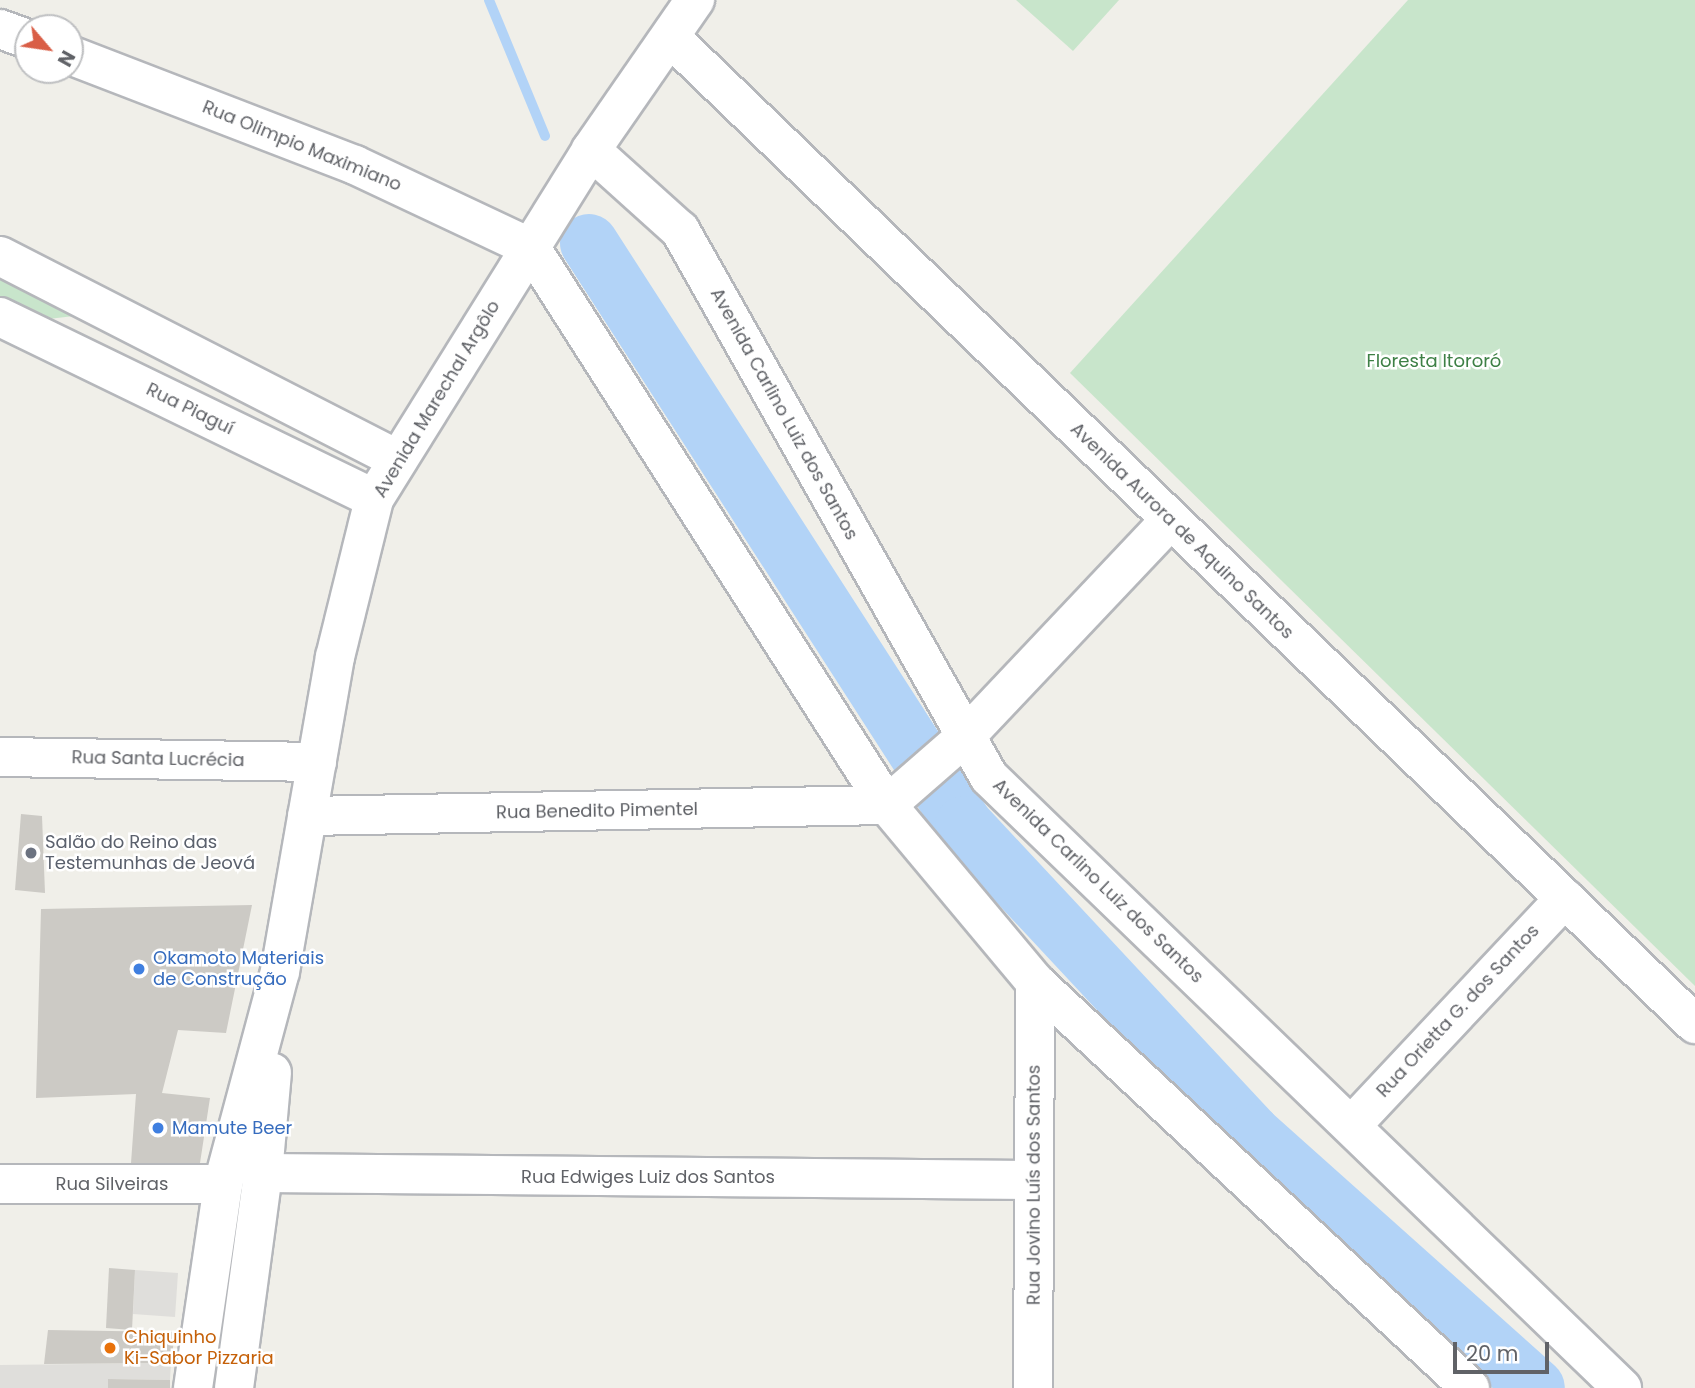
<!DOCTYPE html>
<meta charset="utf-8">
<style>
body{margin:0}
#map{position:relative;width:1695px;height:1388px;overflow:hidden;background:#f0efe9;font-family:Poppins,sans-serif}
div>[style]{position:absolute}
.industrial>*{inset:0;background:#dfdedb}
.green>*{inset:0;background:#c8e5cb}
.stream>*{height:10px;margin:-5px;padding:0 5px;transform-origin:5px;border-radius:5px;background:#b2d3f7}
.river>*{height:58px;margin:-29px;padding:0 29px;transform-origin:29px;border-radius:29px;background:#b2d3f7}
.building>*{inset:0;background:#cccac5}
.roads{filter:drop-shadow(2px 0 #b5b7bb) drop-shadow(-2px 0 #b5b7bb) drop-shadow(0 2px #b5b7bb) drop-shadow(0 -2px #b5b7bb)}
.minor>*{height:38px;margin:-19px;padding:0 19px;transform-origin:19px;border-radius:19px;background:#fff}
.secondary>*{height:38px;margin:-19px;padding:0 19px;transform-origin:19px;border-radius:19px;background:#fff}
.dots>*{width:19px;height:19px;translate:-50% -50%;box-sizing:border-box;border:4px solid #fff;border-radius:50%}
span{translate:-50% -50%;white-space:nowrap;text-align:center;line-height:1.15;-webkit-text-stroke:5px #fff;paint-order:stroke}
.street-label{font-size:18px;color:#606267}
.park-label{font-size:18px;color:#3e8046}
.worship-label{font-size:18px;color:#5b616d}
.left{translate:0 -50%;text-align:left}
.shop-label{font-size:18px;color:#366cbe}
.food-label{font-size:18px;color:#c56008}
.north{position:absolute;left:14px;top:14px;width:70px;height:70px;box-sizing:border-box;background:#fff;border:2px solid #bfc0c2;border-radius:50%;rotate:119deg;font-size:19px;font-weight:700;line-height:28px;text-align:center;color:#606267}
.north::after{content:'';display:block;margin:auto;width:24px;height:32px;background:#d95e46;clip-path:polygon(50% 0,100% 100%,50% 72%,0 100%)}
.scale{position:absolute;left:1453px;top:1342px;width:96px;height:32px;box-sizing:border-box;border:4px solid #606267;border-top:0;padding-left:9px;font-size:21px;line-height:24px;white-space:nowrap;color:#606267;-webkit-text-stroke:5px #fff;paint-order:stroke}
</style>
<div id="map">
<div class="industrial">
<i style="clip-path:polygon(135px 1270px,178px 1273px,175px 1317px,133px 1314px)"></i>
<i style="clip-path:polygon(171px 1363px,170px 1380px,109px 1379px,108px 1388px,0 1388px,0 1365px)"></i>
</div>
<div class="green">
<i style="clip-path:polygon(1016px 0,1119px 0,1073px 51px)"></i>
<i style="clip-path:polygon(1408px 0,1695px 0,1695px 986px,1070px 373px)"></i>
<i style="clip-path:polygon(0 263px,91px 314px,40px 320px,0 304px)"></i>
</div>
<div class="stream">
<i style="left:489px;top:0;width:147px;rotate:67.6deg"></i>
</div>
<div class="river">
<i style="left:589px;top:243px;width:692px;rotate:57.21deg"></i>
<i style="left:964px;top:825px;width:421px;rotate:47deg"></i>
<i style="left:1251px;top:1133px;width:382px;rotate:41.8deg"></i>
</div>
<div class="building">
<i style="clip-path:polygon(21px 814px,42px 816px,45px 893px,15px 890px)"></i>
<i style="clip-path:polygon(252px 905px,226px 1033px,178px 1030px,162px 1093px,210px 1098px,200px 1163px,131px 1163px,136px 1094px,36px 1098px,41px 909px)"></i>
<i style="clip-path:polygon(109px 1268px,135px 1270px,132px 1330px,106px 1328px)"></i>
<i style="clip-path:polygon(48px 1330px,175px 1332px,171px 1363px,44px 1364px)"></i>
<i style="clip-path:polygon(108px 1379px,170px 1380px,170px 1388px,108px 1388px)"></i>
</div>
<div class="roads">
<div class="minor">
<i style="left:0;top:29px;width:30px;rotate:20deg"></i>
<i style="left:670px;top:37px;width:1423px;rotate:43.92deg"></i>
<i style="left:70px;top:55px;width:305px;rotate:21.1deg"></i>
<i style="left:355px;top:165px;width:195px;rotate:25.2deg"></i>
<i style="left:531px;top:248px;width:661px;rotate:57.42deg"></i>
<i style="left:887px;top:805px;width:231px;rotate:50.1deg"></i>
<i style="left:1035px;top:982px;width:595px;rotate:43.03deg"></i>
<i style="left:591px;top:150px;width:120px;rotate:42deg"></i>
<i style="left:680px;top:230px;width:628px;rotate:60.54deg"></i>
<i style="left:989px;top:777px;width:880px;rotate:43.99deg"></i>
<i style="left:0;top:256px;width:445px;rotate:27.1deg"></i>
<i style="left:0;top:317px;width:416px;rotate:25.9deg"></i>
<i style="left:0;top:757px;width:317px;rotate:0.9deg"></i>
<i style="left:307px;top:816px;width:580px;rotate:-1.09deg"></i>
<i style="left:887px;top:805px;width:105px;rotate:-41.1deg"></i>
<i style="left:966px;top:736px;width:297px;rotate:-46.6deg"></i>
<i style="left:1352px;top:1125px;width:311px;rotate:-46.8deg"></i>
<i style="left:263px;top:1173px;width:770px;rotate:0.52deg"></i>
<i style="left:0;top:1184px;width:223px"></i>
<i style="left:1033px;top:1388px;width:406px;rotate:-89.7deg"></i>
</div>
<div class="secondary">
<i style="left:193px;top:1388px;width:206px;rotate:-81.6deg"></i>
<i style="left:223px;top:1184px;width:220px;rotate:-75deg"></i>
<i style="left:280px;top:972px;width:320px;rotate:-80.1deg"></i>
<i style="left:335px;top:657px;width:163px;rotate:-76.1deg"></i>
<i style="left:374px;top:499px;width:411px;rotate:-58.1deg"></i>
<i style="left:591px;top:150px;width:183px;rotate:-55.3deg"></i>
<i style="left:234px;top:1388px;width:217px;rotate:-82.3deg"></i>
<i style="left:263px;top:1173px;width:101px;rotate:-84.9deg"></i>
</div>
</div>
<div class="dots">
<i style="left:31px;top:853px;background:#6b7280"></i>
<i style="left:139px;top:969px;background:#3f7fe0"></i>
<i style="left:158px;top:1128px;background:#3f7fe0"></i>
<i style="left:110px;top:1348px;background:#e8710a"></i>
</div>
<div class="street-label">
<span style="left:302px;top:146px;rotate:22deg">Rua Olimpio Maximiano</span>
<span style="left:437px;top:399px;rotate:-59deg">Avenida Marechal Argôlo</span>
<span style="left:190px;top:409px;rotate:26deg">Rua Piaguí</span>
<span style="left:784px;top:414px;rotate:61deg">Avenida Carlino Luiz dos Santos</span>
<span style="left:1182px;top:531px;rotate:44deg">Avenida Aurora de Aquino Santos</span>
<span style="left:158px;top:759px;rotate:1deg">Rua Santa Lucrécia</span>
<span style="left:597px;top:811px;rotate:-1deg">Rua Benedito Pimentel</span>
<span style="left:1098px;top:881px;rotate:44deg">Avenida Carlino Luiz dos Santos</span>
<span style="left:1458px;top:1011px;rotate:-47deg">Rua Orietta G. dos Santos</span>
<span style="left:648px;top:1177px">Rua Edwiges Luiz dos Santos</span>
<span style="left:112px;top:1184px">Rua Silveiras</span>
<span style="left:1034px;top:1185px;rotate:-90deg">Rua Jovino Luís dos Santos</span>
</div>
<div class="park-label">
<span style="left:1434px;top:361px">Floresta Itororó</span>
</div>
<div class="worship-label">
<span class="left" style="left:45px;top:853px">Salão do Reino das<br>Testemunhas de Jeová</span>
</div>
<div class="shop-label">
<span class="left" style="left:153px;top:969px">Okamoto Materiais<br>de Construção</span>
<span class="left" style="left:172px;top:1128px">Mamute Beer</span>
</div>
<div class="food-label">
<span class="left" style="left:124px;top:1348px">Chiquinho<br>Ki-Sabor Pizzaria</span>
</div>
<div class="north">N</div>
<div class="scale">20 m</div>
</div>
